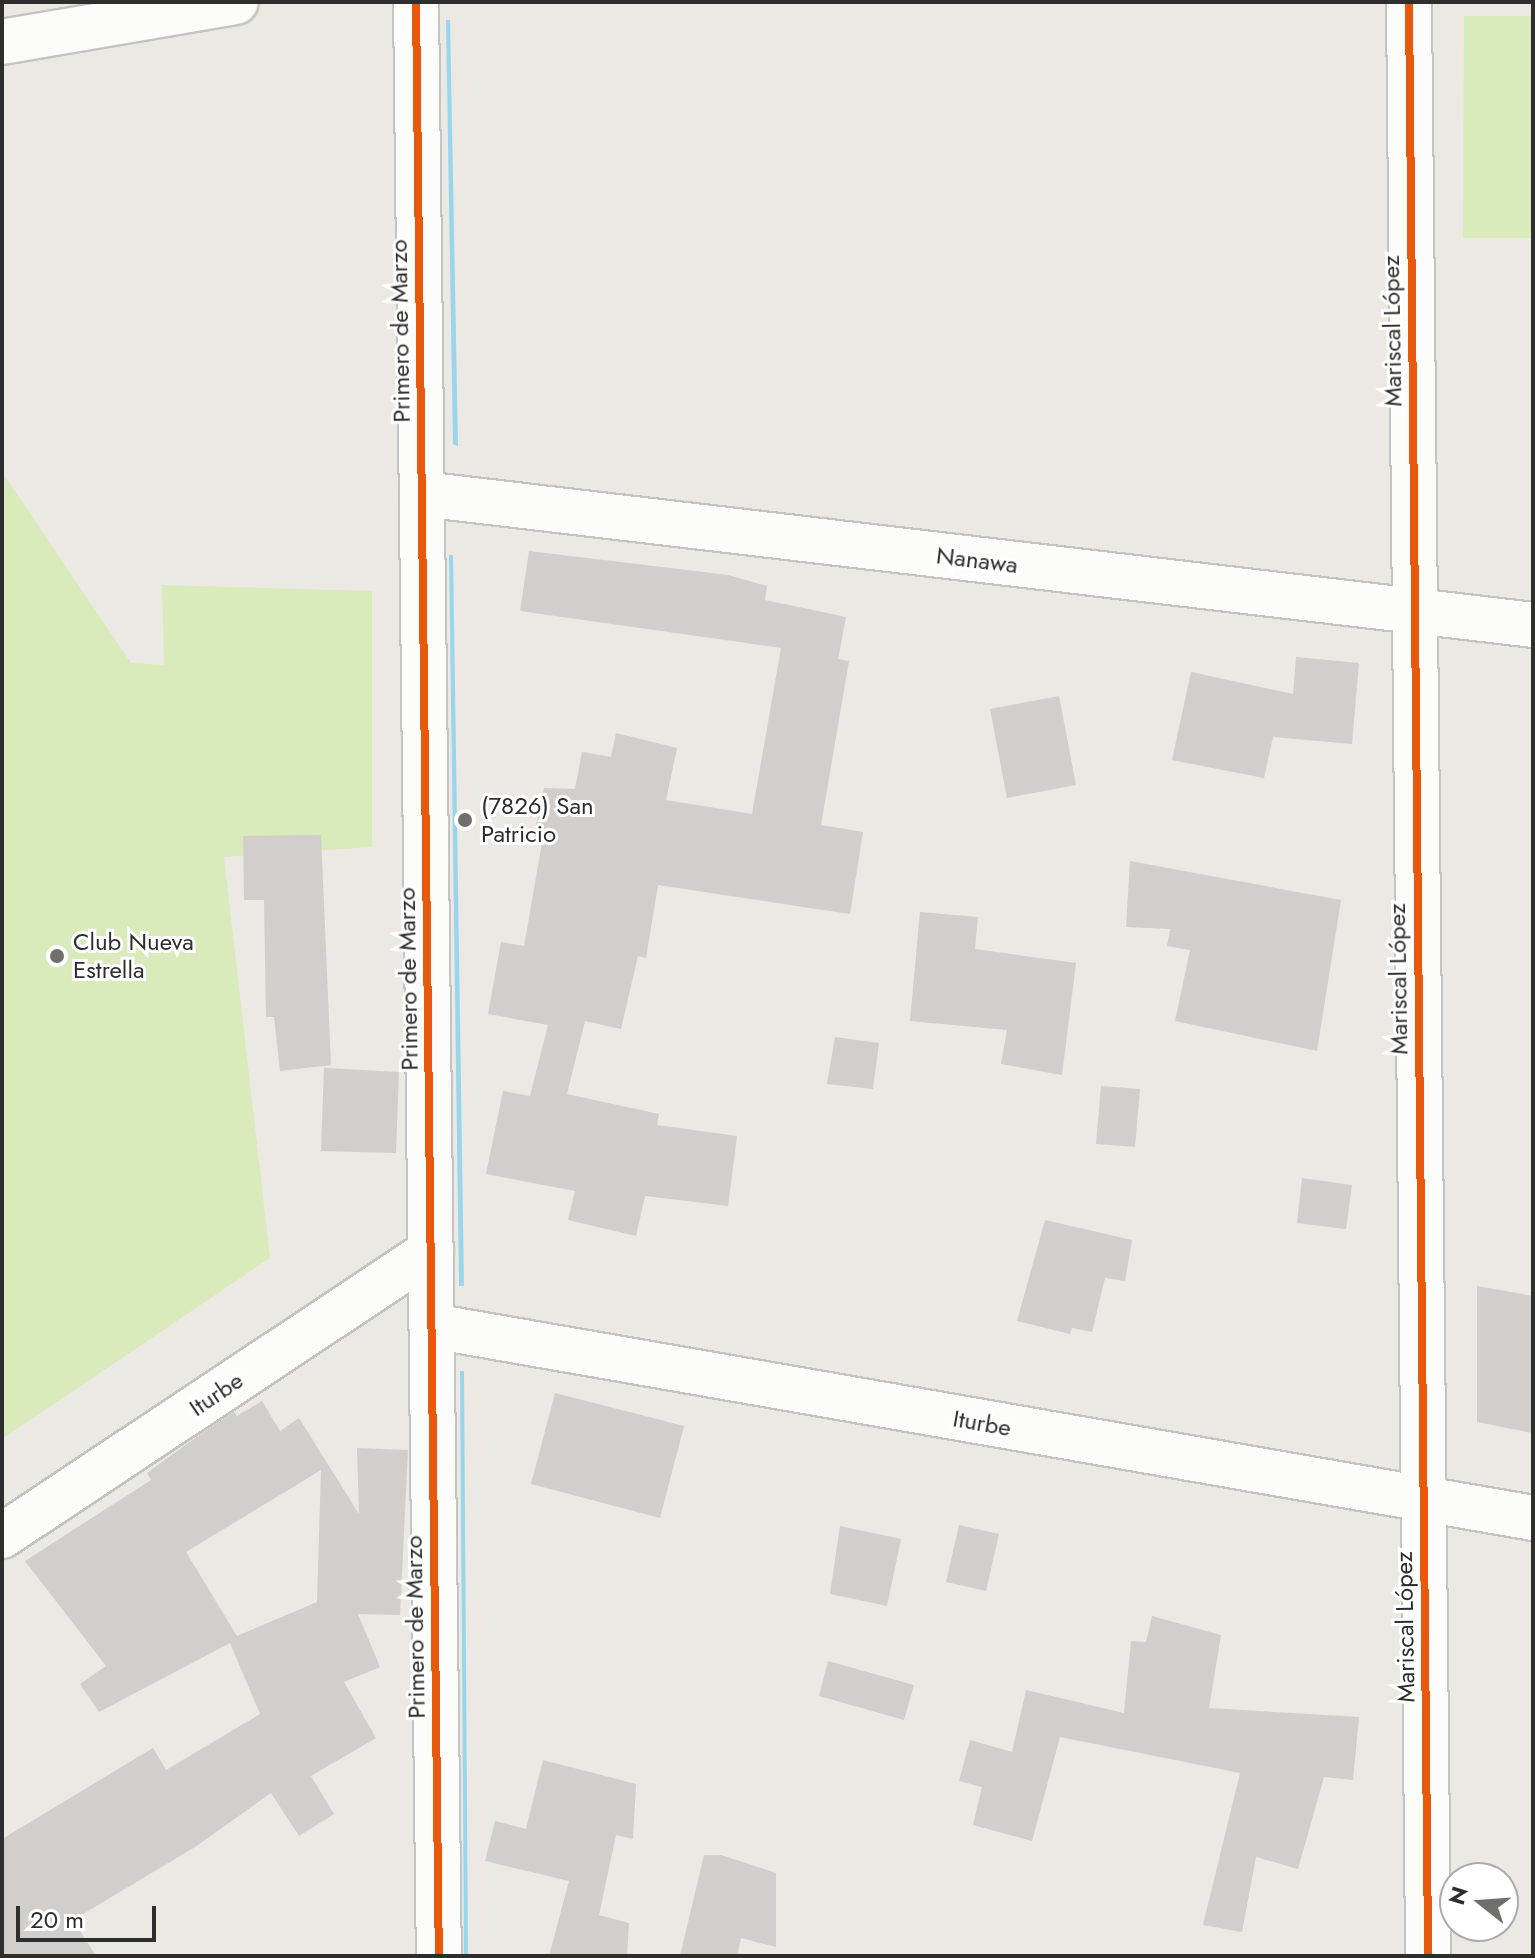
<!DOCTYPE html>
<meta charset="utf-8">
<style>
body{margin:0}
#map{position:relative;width:1535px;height:1958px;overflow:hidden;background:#ece8e4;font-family:Jost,sans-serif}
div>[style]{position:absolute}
.pitch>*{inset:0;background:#d9eabb}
.water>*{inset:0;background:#99d6ec}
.building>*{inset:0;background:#d1cecb}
.roads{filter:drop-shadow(2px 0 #c5c4c5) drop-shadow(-2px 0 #c5c4c5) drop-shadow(0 2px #c5c4c5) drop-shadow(0 -2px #c5c4c5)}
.minor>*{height:44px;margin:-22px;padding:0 22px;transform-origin:22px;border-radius:22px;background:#fcfcfb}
.cycleway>*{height:8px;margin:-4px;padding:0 4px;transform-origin:4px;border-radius:4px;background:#e8590c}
.dots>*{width:22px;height:22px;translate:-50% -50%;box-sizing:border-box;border:4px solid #fff;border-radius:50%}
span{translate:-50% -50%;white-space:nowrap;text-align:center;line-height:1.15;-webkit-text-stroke:6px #fff;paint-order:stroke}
.street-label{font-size:24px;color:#2e2e2e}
.poi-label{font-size:24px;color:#2e2e2e}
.left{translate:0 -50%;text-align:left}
.frame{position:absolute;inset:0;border:4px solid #2e2e2e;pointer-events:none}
.north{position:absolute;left:1439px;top:1862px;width:80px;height:80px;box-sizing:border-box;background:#fff;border:2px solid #ababab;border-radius:50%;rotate:287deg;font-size:22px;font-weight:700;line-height:32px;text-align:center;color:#2e2e2e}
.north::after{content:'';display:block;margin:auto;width:28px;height:36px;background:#706f6e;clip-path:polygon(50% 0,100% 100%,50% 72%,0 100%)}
.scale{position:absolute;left:16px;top:1906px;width:140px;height:36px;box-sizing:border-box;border:4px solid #2e2e2e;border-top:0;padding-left:10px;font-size:24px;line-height:28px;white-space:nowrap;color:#2e2e2e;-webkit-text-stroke:6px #fff;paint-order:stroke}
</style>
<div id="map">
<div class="pitch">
<i style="clip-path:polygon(1464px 16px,1533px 16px,1533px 238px,1463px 238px)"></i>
<i style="clip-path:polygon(2px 472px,131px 663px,164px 665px,162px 585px,372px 591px,372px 847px,224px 857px,270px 1258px,2px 1439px)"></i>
</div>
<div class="water">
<i style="clip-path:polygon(446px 20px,450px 20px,458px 446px,453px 444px)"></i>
<i style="clip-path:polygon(449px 555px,453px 555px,464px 1286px,459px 1286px)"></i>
<i style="clip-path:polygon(460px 1371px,464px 1371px,468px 1956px,464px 1956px)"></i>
</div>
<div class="building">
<i style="clip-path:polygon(529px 551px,728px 575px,767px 586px,765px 600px,846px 617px,838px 659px,849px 661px,821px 825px,863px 832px,850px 914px,658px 885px,646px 958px,638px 956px,621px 1029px,585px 1021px,567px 1094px,659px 1114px,657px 1125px,737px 1136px,728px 1206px,645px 1196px,636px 1236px,568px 1220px,575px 1191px,486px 1174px,503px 1091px,530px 1096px,548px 1025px,488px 1014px,501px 942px,524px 946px,543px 837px,534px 836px,544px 788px,575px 789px,582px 752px,611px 757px,616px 733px,677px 748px,666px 800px,752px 814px,781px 648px,520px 611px)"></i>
<i style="clip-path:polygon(1296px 657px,1359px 663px,1352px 744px,1273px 737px,1264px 778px,1172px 760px,1191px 672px,1293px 694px)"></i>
<i style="clip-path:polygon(1059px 696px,1076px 785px,1007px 798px,990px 709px)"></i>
<i style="clip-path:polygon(321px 835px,331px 1065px,280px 1071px,274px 1017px,266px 1017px,264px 900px,244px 900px,243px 836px)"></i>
<i style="clip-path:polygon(1130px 861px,1341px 900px,1317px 1051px,1175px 1021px,1190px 950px,1167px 946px,1170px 929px,1126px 927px)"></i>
<i style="clip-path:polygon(920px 912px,978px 917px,975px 949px,1076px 963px,1062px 1075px,1001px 1064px,1007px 1030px,910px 1021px)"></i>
<i style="clip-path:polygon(835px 1037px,879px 1043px,873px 1089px,827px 1084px)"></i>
<i style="clip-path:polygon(324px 1068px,399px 1072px,396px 1153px,321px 1151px)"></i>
<i style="clip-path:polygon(1101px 1086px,1140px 1089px,1135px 1147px,1096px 1144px)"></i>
<i style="clip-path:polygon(1302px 1178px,1352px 1185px,1346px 1229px,1297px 1223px)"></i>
<i style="clip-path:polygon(1045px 1220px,1132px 1240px,1125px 1281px,1105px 1278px,1092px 1332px,1072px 1328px,1070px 1334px,1017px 1321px)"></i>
<i style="clip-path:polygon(1477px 1286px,1533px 1296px,1533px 1433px,1477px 1422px)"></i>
<i style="clip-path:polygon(555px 1393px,684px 1426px,660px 1518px,531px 1484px)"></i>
<i style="clip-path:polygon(evenodd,262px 1401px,280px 1431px,299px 1418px,359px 1514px,357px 1448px,408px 1450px,400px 1615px,358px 1614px,380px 1667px,344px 1682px,376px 1738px,311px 1776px,334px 1814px,299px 1836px,271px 1793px,195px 1847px,73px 1920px,96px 1956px,2px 1956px,2px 1839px,153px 1748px,166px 1770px,260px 1714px,230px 1643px,99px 1712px,80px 1684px,106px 1666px,25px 1561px,151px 1480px,147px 1473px,191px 1441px,234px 1412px,237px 1416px,262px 1401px,321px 1470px,317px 1602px,237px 1636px,186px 1552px,321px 1470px)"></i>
<i style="clip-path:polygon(959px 1525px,999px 1534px,986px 1591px,946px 1582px)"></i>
<i style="clip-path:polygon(840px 1526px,901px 1539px,887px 1606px,830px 1594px)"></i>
<i style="clip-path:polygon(1152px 1616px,1221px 1635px,1209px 1708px,1359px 1717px,1353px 1780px,1324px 1777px,1298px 1869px,1256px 1857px,1242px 1932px,1203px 1925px,1240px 1773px,1060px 1737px,1032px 1841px,973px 1825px,982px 1787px,959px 1781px,970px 1740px,1012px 1752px,1026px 1690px,1124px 1713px,1131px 1641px,1146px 1642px)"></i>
<i style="clip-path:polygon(828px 1661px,914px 1685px,904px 1720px,819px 1696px)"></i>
<i style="clip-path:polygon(543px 1760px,636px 1784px,633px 1839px,616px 1835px,599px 1915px,629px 1923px,627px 1956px,549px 1956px,569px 1881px,485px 1861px,495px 1821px,526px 1829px)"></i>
<i style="clip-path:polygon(704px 1855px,721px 1855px,776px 1873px,776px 1947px,741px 1938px,737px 1956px,680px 1956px)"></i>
</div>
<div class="roads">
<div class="minor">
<i style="left:416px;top:2px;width:1954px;rotate:89.33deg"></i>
<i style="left:1409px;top:2px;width:1954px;rotate:89.44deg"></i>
<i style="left:2px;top:42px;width:237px;rotate:-9.7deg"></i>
<i style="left:422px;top:494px;width:1119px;rotate:6.72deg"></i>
<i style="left:432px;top:1326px;width:1118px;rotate:9.89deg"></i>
<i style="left:2px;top:1536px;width:515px;rotate:-33.6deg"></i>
</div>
</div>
<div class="cycleway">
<i style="left:416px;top:2px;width:1954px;rotate:89.33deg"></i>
<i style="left:1409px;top:2px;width:1954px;rotate:89.44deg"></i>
</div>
<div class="dots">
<i style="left:465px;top:820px;background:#706f6e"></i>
<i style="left:57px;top:956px;background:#706f6e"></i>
</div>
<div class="street-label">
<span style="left:400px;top:331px;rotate:-91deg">Primero de Marzo</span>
<span style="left:1392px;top:331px;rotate:-91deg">Mariscal López</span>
<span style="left:977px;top:560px;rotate:7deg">Nanawa</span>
<span style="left:408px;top:979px;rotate:-91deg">Primero de Marzo</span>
<span style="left:1398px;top:979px;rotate:-91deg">Mariscal López</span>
<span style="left:216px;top:1394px;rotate:-34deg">Iturbe</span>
<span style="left:982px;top:1423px;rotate:10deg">Iturbe</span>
<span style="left:415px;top:1627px;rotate:-91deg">Primero de Marzo</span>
<span style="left:1405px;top:1627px;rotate:-91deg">Mariscal López</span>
</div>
<div class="poi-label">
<span class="left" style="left:481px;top:820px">(7826) San<br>Patricio</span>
<span class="left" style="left:73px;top:956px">Club Nueva<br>Estrella</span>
</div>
<div class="frame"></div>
<div class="north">N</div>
<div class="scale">20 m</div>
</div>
